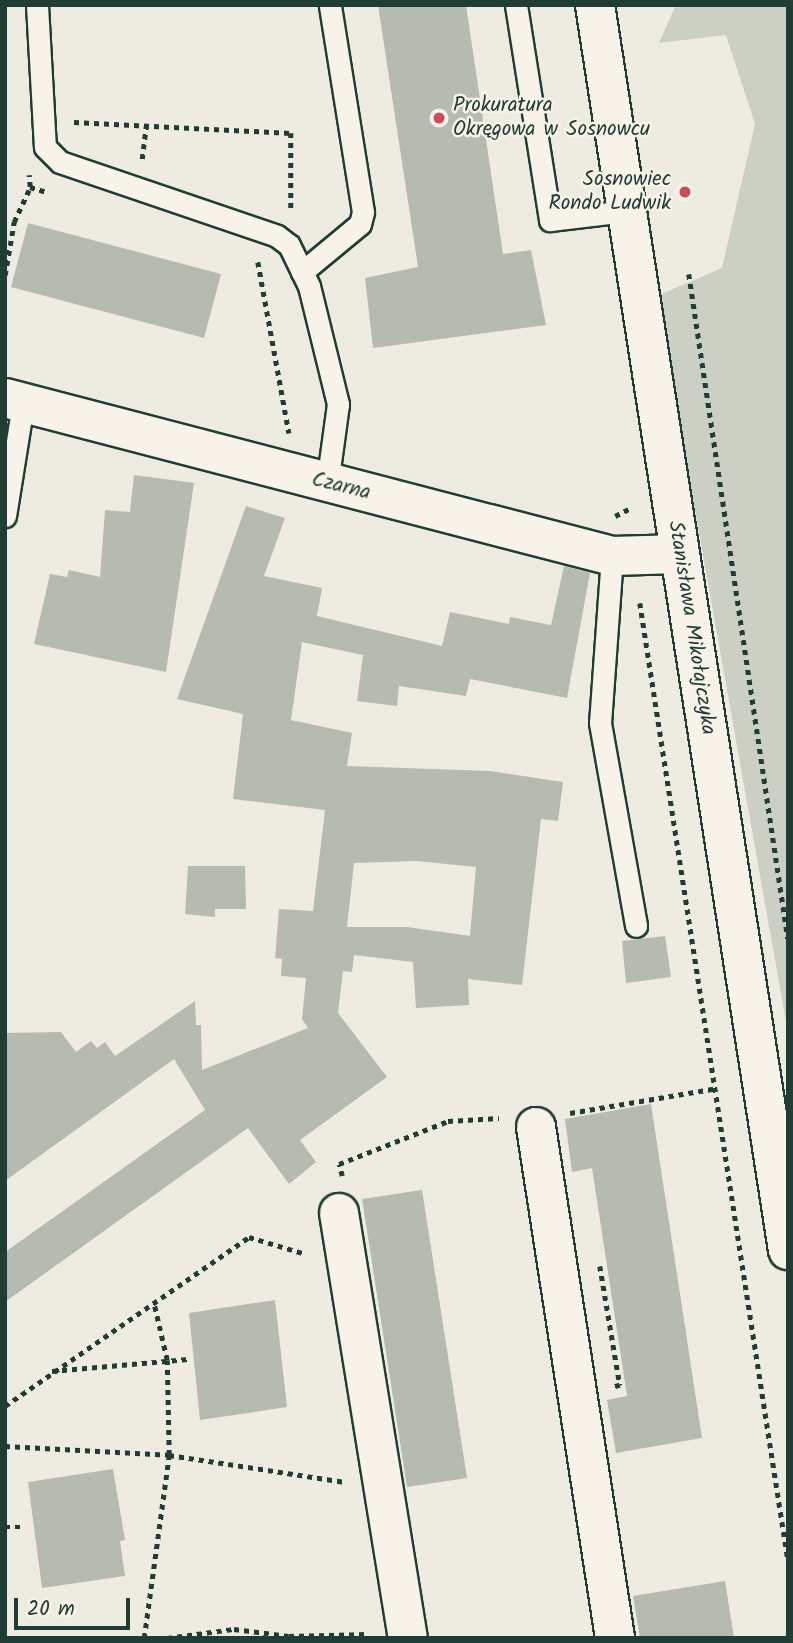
<!DOCTYPE html>
<meta charset="utf-8">
<style>
body{margin:0}
#map{position:relative;width:793px;height:1643px;overflow:hidden;background:#eeece1;font-family:Kalam,sans-serif}
div>[style]{position:absolute}
.green>*{inset:0;background:#cccfc4}
.building>*{inset:0;background:#b5bbb0}
.path>*{height:4.5px;margin-top:-2.25px;transform-origin:0;background:repeating-linear-gradient(90deg,#1f3d34 0 5px,transparent 0 10px)}
.roads{filter:drop-shadow(2px 0 #1f3d34) drop-shadow(-2px 0 #1f3d34) drop-shadow(0 2px #1f3d34) drop-shadow(0 -2px #1f3d34)}
.lane>*{height:21px;margin:-10.5px;padding:0 10.5px;transform-origin:10.5px;border-radius:10.5px;background:#f7f3e8}
.street>*{height:38px;margin:-19px;padding:0 19px;transform-origin:19px;border-radius:19px;background:#f7f3e8}
.secondary>*{height:38px;margin:-19px;padding:0 19px;transform-origin:19px;border-radius:19px;background:#f7f3e8}
.dots>*{width:19px;height:19px;translate:-50% -50%;box-sizing:border-box;border:4px solid #f7f3e8;border-radius:50%}
span{translate:-50% -50%;white-space:nowrap;text-align:center;line-height:1.15;-webkit-text-stroke:5px #f7f3e8;paint-order:stroke}
.poi-label{font-size:21px;color:#1f3d34}
.left{translate:0 -50%;text-align:left}
.right{translate:-100% -50%;text-align:right}
.street-label{font-size:21px;color:#1f3d34}
.frame{position:absolute;inset:0;border:7px solid #1f3d34;pointer-events:none}
.scale{position:absolute;left:14px;top:1598px;width:116px;height:32px;box-sizing:border-box;border:4px solid #1f3d34;border-top:0;padding-left:9px;font-size:21px;line-height:24px;white-space:nowrap;color:#1f3d34;-webkit-text-stroke:5px #f7f3e8;paint-order:stroke}
</style>
<div id="map">
<div class="green">
<i style="clip-path:polygon(788px 5px,788px 1033px,657px 296px,722px 268px,755px 124px,726px 35px,659px 43px,675px 7px)"></i>
</div>
<div class="building">
<i style="clip-path:polygon(378px 5px,466px 5px,503px 254px,531px 250px,546px 325px,373px 348px,365px 278px,418px 267px)"></i>
<i style="clip-path:polygon(28px 223px,221px 274px,204px 338px,11px 287px)"></i>
<i style="clip-path:polygon(134px 475px,194px 483px,166px 672px,34px 644px,50px 574px,67px 577px,69px 570px,100px 577px,105px 510px,130px 512px)"></i>
<i style="clip-path:polygon(evenodd,246px 506px,285px 518px,264px 576px,322px 588px,317px 616px,442px 646px,450px 612px,509px 624px,510px 617px,551px 625px,564px 566px,590px 573px,567px 698px,470px 679px,466px 696px,399px 686px,397px 706px,357px 701px,363px 655px,302px 642px,291px 720px,352px 733px,347px 766px,490px 771px,563px 782px,558px 821px,541px 819px,522px 985px,468px 979px,469px 1005px,416px 1008px,413px 962px,354px 955px,352px 972px,343px 971px,338px 1013px,387px 1077px,300px 1140px,316px 1162px,289px 1184px,248px 1128px,5px 1302px,5px 1252px,205px 1110px,174px 1059px,5px 1181px,5px 1033px,61px 1032px,76px 1052px,91px 1041px,97px 1048px,105px 1042px,115px 1056px,195px 1001px,196px 1025px,201px 1025px,202px 1070px,308px 1028px,302px 1019px,306px 978px,281px 976px,282px 959px,275px 958px,279px 909px,313px 911px,325px 810px,233px 799px,243px 714px,177px 699px,246px 506px,417px 861px,476px 867px,470px 936px,407px 927px,347px 927px,354px 863px,417px 861px)"></i>
<i style="clip-path:polygon(188px 866px,245px 866px,246px 909px,215px 909px,215px 917px,185px 914px)"></i>
<i style="clip-path:polygon(665px 936px,671px 977px,626px 983px,622px 941px)"></i>
<i style="clip-path:polygon(651px 1104px,702px 1438px,616px 1453px,607px 1400px,627px 1396px,592px 1168px,572px 1172px,565px 1119px)"></i>
<i style="clip-path:polygon(422px 1190px,467px 1478px,407px 1487px,362px 1199px)"></i>
<i style="clip-path:polygon(275px 1300px,287px 1407px,200px 1420px,189px 1313px)"></i>
<i style="clip-path:polygon(113px 1469px,125px 1540px,120px 1541px,125px 1576px,42px 1588px,28px 1482px)"></i>
<i style="clip-path:polygon(725px 1581px,734px 1638px,640px 1638px,633px 1596px)"></i>
</div>
<div class="path">
<i style="left:74px;top:122px;width:217px;rotate:2.9deg"></i>
<i style="left:291px;top:133px;width:77px;rotate:90deg"></i>
<i style="left:142px;top:159px;width:33px;rotate:-83deg"></i>
<i style="left:30px;top:187px;width:17px;rotate:17deg"></i>
<i style="left:258px;top:262px;width:174px;rotate:79.7deg"></i>
<i style="left:689px;top:274px;width:672px;rotate:81.53deg"></i>
<i style="left:5px;top:275px;width:54px;rotate:-80.4deg"></i>
<i style="left:14px;top:222px;width:38px;rotate:-65deg"></i>
<i style="left:30px;top:187px;width:12px;rotate:-95deg"></i>
<i style="left:615px;top:516px;width:16px;rotate:-27deg"></i>
<i style="left:640px;top:603px;width:968px;rotate:81.21deg"></i>
<i style="left:570px;top:1113px;width:150px;rotate:-9.6deg"></i>
<i style="left:342px;top:1176px;width:12px;rotate:-104deg"></i>
<i style="left:339px;top:1164px;width:117px;rotate:-21.5deg"></i>
<i style="left:448px;top:1121px;width:51px;rotate:-3.4deg"></i>
<i style="left:600px;top:1266px;width:121px;rotate:80.5deg"></i>
<i style="left:620px;top:1385px;width:6px;rotate:162deg"></i>
<i style="left:52px;top:1371px;width:137px;rotate:-5deg"></i>
<i style="left:5px;top:1406px;width:297px;rotate:-34.7deg"></i>
<i style="left:249px;top:1237px;width:59px;rotate:16.6deg"></i>
<i style="left:5px;top:1446px;width:164px;rotate:3.1deg"></i>
<i style="left:169px;top:1455px;width:178px;rotate:8.7deg"></i>
<i style="left:5px;top:1527px;width:20px"></i>
<i style="left:144px;top:1638px;width:185px;rotate:-82.2deg"></i>
<i style="left:169px;top:1455px;width:95px;rotate:-91.2deg"></i>
<i style="left:167px;top:1360px;width:57px;rotate:-103.1deg"></i>
<i style="left:167px;top:1638px;width:68px;rotate:-7.7deg"></i>
<i style="left:234px;top:1629px;width:55px;rotate:7.3deg"></i>
<i style="left:289px;top:1636px;width:79px;rotate:-1.5deg"></i>
</div>
<div class="roads">
<div class="lane">
<i style="left:37px;top:5px;width:142px;rotate:86.8deg"></i>
<i style="left:45px;top:147px;width:21px;rotate:45deg"></i>
<i style="left:60px;top:162px;width:229px;rotate:18.8deg"></i>
<i style="left:277px;top:236px;width:15px;rotate:37deg"></i>
<i style="left:289px;top:245px;width:46px;rotate:64deg"></i>
<i style="left:309px;top:286px;width:122px;rotate:76.2deg"></i>
<i style="left:338px;top:404px;width:81px;rotate:97.8deg"></i>
<i style="left:516px;top:5px;width:218px;rotate:81deg"></i>
<i style="left:550px;top:220px;width:78px;rotate:-6.7deg"></i>
<i style="left:302px;top:272px;width:75px;rotate:-39.6deg"></i>
<i style="left:360px;top:224px;width:12px;rotate:-76deg"></i>
<i style="left:363px;top:212px;width:210px;rotate:-99.1deg"></i>
<i style="left:5px;top:516px;width:113px;rotate:-80.9deg"></i>
<i style="left:612px;top:556px;width:167px;rotate:94.1deg"></i>
<i style="left:600px;top:723px;width:206px;rotate:79.9deg"></i>
</div>
<div class="street">
<i style="left:5px;top:398px;width:627px;rotate:14.59deg"></i>
<i style="left:612px;top:556px;width:68px;rotate:-1.7deg"></i>
<i style="left:536px;top:1127px;width:517px;rotate:81.21deg"></i>
<i style="left:339px;top:1213px;width:431px;rotate:80.8deg"></i>
</div>
<div class="secondary">
<i style="left:595px;top:5px;width:1260px;rotate:81.19deg"></i>
</div>
</div>
<div class="dots">
<i style="left:439px;top:118px;background:#d1495b"></i>
<i style="left:685px;top:192px;background:#d1495b"></i>
</div>
<div class="poi-label">
<span class="left" style="left:453px;top:118px">Prokuratura<br>Okręgowa w Sosnowcu</span>
<span class="right" style="left:671px;top:192px">Sosnowiec<br>Rondo Ludwik</span>
</div>
<div class="street-label">
<span style="left:341px;top:487px;rotate:14deg">Czarna</span>
<span style="left:691px;top:628px;rotate:81deg">Stanisława Mikołajczyka</span>
</div>
<div class="frame"></div>
<div class="scale">20 m</div>
</div>
